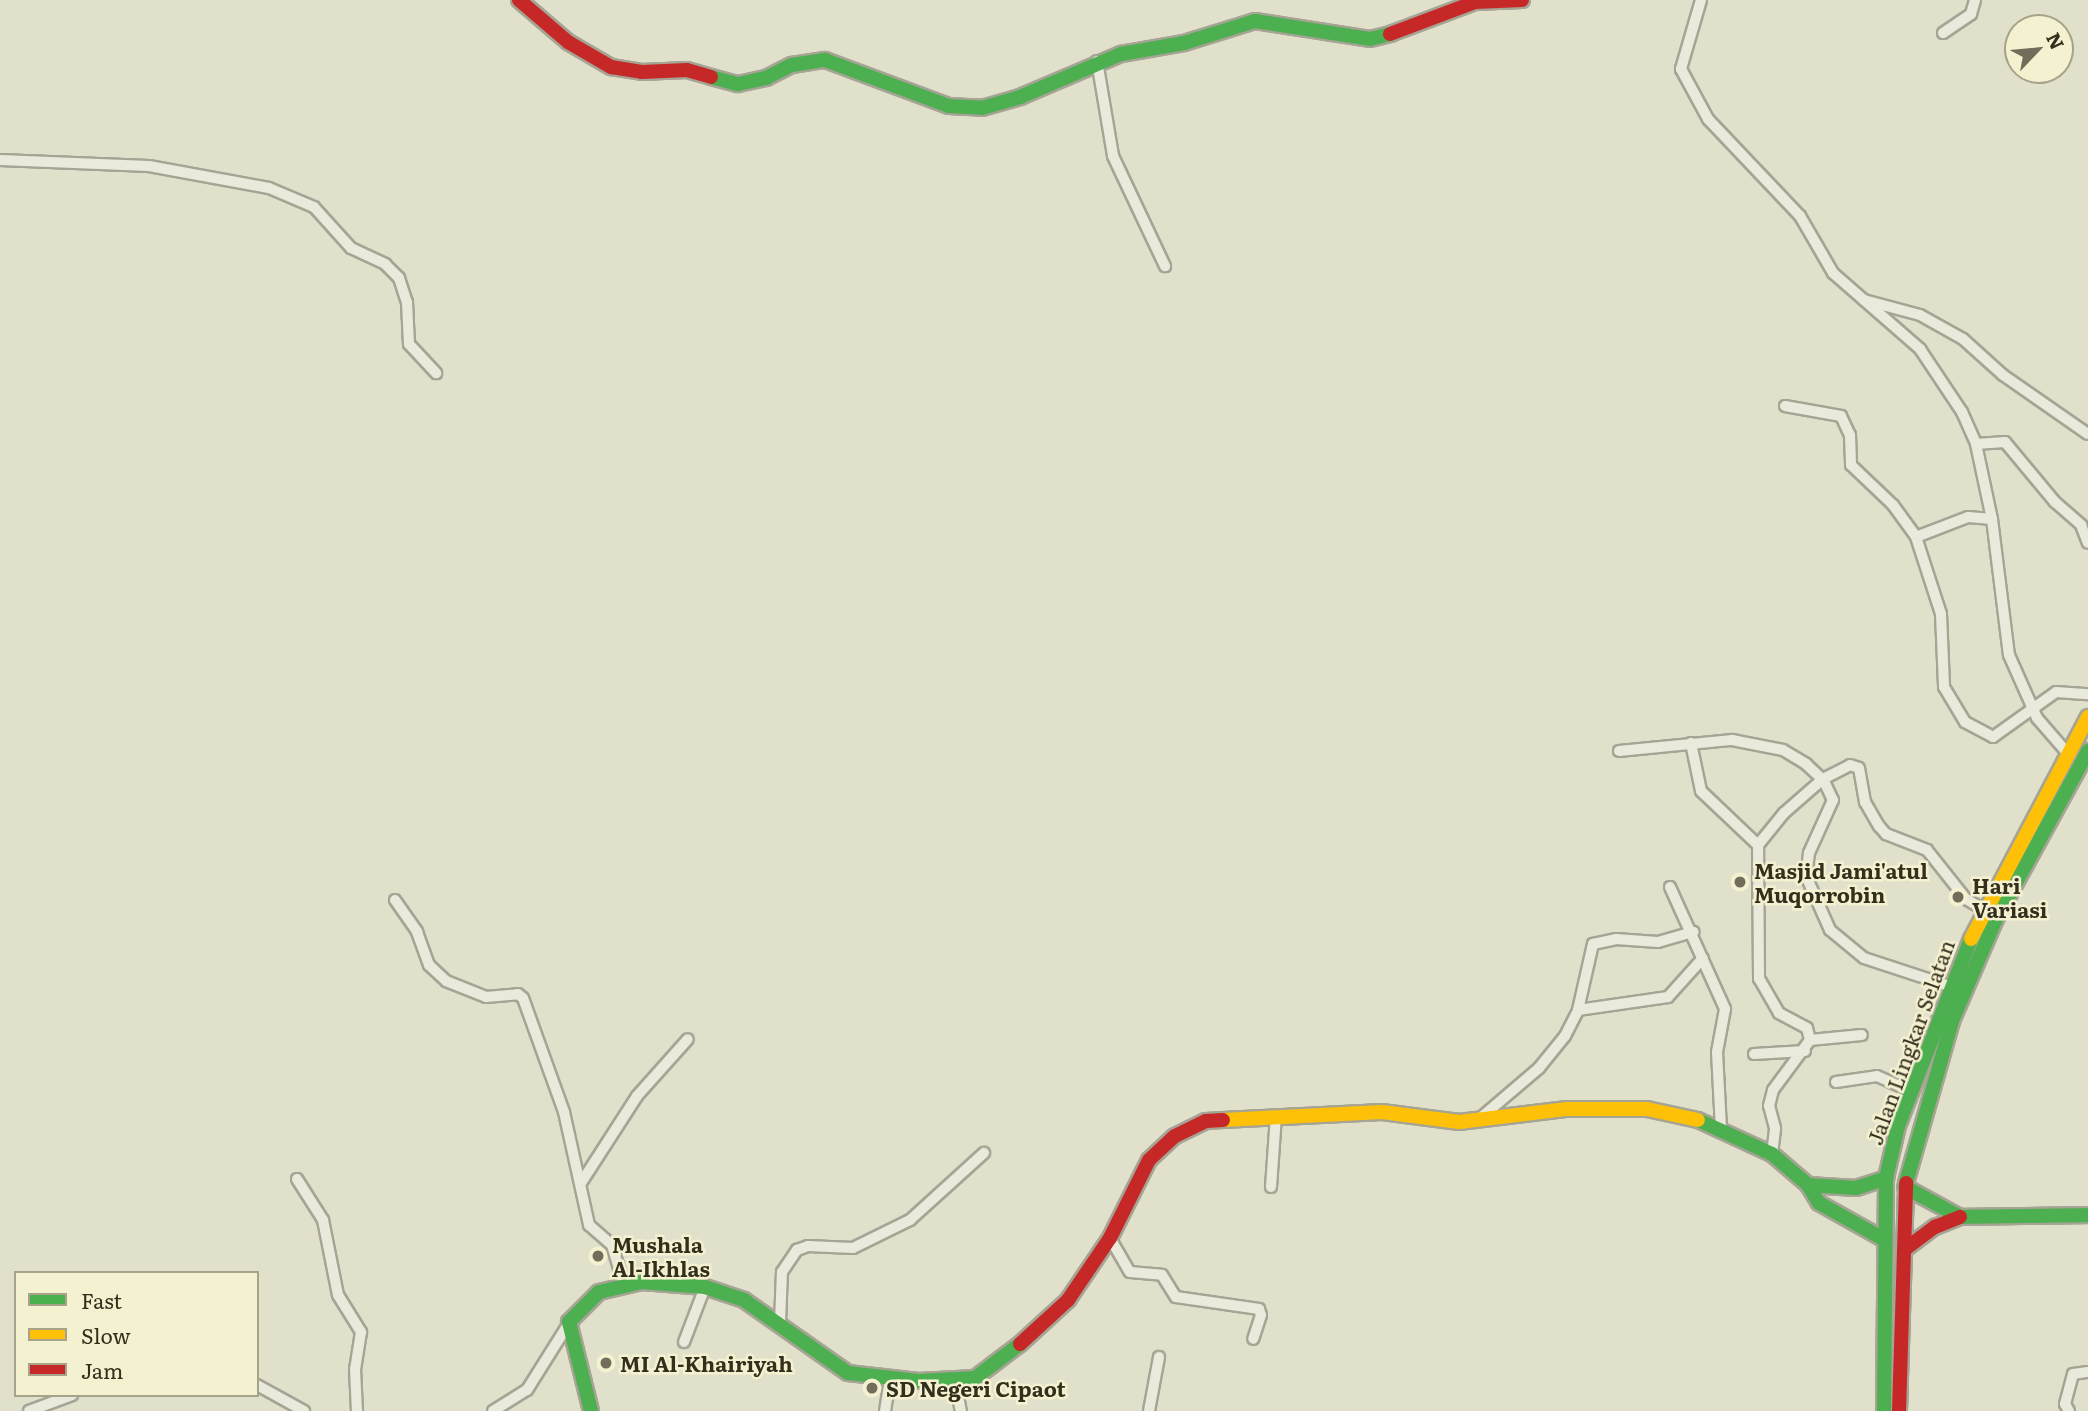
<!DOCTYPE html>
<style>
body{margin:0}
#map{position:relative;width:2088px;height:1411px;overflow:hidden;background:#e1e1cb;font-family:Literata,serif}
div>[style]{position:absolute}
.roads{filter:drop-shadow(2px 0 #a6a494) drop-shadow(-2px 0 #a6a494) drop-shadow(0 2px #a6a494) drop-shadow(0 -2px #a6a494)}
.street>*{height:10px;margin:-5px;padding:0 5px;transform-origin:5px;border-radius:5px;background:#eaeadc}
.fast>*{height:14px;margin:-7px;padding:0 7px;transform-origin:7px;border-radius:7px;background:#4caf50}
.slow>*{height:14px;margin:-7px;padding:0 7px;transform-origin:7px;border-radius:7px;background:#ffc107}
.jam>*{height:14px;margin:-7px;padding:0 7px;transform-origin:7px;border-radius:7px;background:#c62828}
.dots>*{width:19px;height:19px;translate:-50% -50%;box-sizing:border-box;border:4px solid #f3f1d0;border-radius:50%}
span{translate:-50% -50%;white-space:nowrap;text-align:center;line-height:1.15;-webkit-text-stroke:5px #f3f1d0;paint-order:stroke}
.poi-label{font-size:21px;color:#342e1d;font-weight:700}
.left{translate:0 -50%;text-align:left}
.street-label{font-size:21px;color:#342e1d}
.legend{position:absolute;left:14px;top:1271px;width:245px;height:126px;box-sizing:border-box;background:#f3f1d0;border:2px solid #a7a388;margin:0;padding:9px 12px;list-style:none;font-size:21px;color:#342e1d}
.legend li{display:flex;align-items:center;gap:14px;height:35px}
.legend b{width:35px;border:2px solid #a7a388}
.north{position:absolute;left:2004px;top:14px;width:70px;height:70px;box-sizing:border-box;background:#f3f1d0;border:2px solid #a7a388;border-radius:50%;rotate:64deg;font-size:19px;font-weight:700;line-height:28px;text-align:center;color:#342e1d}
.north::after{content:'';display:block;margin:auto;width:24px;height:32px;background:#716d5a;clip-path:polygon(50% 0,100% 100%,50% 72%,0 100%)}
</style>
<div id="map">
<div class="roads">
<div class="street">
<i style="left:1701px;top:0;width:72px;rotate:106.2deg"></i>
<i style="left:1681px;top:69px;width:57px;rotate:61.6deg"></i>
<i style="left:1708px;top:119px;width:134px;rotate:46.5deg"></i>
<i style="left:1800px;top:216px;width:66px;rotate:59.9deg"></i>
<i style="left:1833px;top:273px;width:116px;rotate:41.1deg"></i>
<i style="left:1920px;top:349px;width:76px;rotate:56.3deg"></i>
<i style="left:1962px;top:412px;width:35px;rotate:66deg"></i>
<i style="left:1976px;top:444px;width:29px;rotate:-4deg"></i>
<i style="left:2005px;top:442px;width:78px;rotate:50.2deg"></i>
<i style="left:2055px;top:502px;width:35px;rotate:41deg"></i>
<i style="left:2081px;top:525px;width:19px;rotate:69deg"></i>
<i style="left:1943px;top:33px;width:34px;rotate:-34deg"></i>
<i style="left:1971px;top:14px;width:15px;rotate:-74deg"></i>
<i style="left:1097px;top:61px;width:96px;rotate:80.4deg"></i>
<i style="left:1113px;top:156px;width:122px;rotate:64.7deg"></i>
<i style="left:0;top:160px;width:149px;rotate:2.3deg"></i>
<i style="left:149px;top:166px;width:122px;rotate:10.4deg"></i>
<i style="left:269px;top:188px;width:49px;rotate:22.9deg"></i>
<i style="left:314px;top:207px;width:55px;rotate:47.9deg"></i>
<i style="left:351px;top:248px;width:38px;rotate:25deg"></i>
<i style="left:385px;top:264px;width:20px;rotate:45deg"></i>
<i style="left:399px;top:278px;width:25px;rotate:72deg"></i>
<i style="left:407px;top:302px;width:42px;rotate:87.3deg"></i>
<i style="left:409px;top:344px;width:40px;rotate:47deg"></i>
<i style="left:1864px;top:300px;width:58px;rotate:15deg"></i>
<i style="left:1920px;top:315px;width:49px;rotate:29.2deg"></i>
<i style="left:1963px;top:339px;width:54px;rotate:42deg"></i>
<i style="left:2003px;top:375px;width:103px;rotate:34.8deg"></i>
<i style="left:1785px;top:406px;width:57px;rotate:10.1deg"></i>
<i style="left:1841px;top:416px;width:21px;rotate:65deg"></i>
<i style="left:1850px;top:435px;width:30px;rotate:88deg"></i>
<i style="left:1851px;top:465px;width:58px;rotate:43.6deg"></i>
<i style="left:1893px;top:505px;width:39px;rotate:54deg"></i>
<i style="left:1916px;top:537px;width:56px;rotate:-21deg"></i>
<i style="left:1968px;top:517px;width:24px;rotate:5deg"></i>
<i style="left:1976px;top:444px;width:77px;rotate:78deg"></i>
<i style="left:1992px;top:519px;width:137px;rotate:82.9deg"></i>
<i style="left:2009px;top:655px;width:69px;rotate:66deg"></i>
<i style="left:2037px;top:718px;width:49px;rotate:49.1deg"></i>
<i style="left:1916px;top:537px;width:81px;rotate:72deg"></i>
<i style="left:1941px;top:614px;width:73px;rotate:87.6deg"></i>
<i style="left:1944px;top:687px;width:41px;rotate:59deg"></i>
<i style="left:1965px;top:722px;width:32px;rotate:28deg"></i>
<i style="left:1993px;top:737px;width:77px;rotate:-35.5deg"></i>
<i style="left:2056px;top:692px;width:32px;rotate:4deg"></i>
<i style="left:1691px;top:743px;width:49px;rotate:78.2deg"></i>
<i style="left:1701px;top:791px;width:79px;rotate:43.5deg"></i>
<i style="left:1619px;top:751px;width:114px;rotate:-5.6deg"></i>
<i style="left:1732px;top:740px;width:52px;rotate:11.1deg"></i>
<i style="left:1783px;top:750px;width:27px;rotate:31deg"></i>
<i style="left:1806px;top:764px;width:25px;rotate:43deg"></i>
<i style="left:1824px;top:781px;width:21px;rotate:65deg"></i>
<i style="left:1833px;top:800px;width:58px;rotate:114.4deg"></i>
<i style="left:1809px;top:853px;width:23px;rotate:97deg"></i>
<i style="left:1806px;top:876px;width:59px;rotate:66deg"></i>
<i style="left:1830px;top:930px;width:44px;rotate:39.5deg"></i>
<i style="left:1864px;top:958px;width:89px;rotate:18.2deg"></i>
<i style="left:1670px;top:887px;width:134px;rotate:65.7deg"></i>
<i style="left:1725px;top:1009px;width:44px;rotate:100.5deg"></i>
<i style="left:1717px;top:1052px;width:76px;rotate:87deg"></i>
<i style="left:395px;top:900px;width:39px;rotate:55deg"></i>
<i style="left:417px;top:932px;width:35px;rotate:70deg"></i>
<i style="left:429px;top:965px;width:23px;rotate:43deg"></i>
<i style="left:446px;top:981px;width:43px;rotate:21.8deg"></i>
<i style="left:486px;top:997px;width:32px;rotate:-5deg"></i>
<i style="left:518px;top:994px;width:6px;rotate:39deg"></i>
<i style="left:523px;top:998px;width:121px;rotate:70.2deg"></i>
<i style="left:564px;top:1112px;width:116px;rotate:77.5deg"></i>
<i style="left:589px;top:1225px;width:30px;rotate:41deg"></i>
<i style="left:612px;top:1245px;width:42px;rotate:73.3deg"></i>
<i style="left:1578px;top:1010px;width:91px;rotate:-8.2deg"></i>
<i style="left:1668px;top:997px;width:52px;rotate:-48.1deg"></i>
<i style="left:1810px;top:1040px;width:52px;rotate:-5.5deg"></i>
<i style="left:1754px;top:1054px;width:51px;rotate:-3.4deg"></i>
<i style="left:1836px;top:1082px;width:41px;rotate:-8.3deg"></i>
<i style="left:1877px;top:1076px;width:37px;rotate:24deg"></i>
<i style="left:1478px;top:1120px;width:80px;rotate:-40.4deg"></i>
<i style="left:1539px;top:1068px;width:41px;rotate:-50.9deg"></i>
<i style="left:1565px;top:1036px;width:29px;rotate:-63deg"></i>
<i style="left:1578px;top:1010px;width:68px;rotate:-77.2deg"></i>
<i style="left:1593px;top:944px;width:24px;rotate:-12deg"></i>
<i style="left:1616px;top:939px;width:42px;rotate:4.1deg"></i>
<i style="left:1658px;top:942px;width:37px;rotate:-16deg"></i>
<i style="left:1772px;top:1154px;width:26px;rotate:-83deg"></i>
<i style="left:1775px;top:1128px;width:23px;rotate:-105deg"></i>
<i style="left:1769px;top:1106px;width:16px;rotate:-76deg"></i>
<i style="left:1773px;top:1090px;width:62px;rotate:-53.5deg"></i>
<i style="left:1810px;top:1040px;width:12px;rotate:-104deg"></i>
<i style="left:1807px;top:1028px;width:32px;rotate:-152deg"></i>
<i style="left:1779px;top:1013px;width:39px;rotate:-120deg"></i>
<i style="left:1759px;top:979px;width:134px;rotate:-90.4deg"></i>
<i style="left:1758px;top:845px;width:41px;rotate:-50.9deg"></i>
<i style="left:1784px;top:813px;width:52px;rotate:-41.1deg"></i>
<i style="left:1823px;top:779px;width:30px;rotate:-27deg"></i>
<i style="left:1850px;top:765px;width:9px;rotate:18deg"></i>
<i style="left:1859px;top:768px;width:35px;rotate:80deg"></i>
<i style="left:1865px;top:802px;width:28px;rotate:60deg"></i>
<i style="left:1879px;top:826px;width:11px;rotate:49deg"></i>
<i style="left:1886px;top:834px;width:44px;rotate:21.3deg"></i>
<i style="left:1927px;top:850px;width:63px;rotate:51.5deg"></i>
<i style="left:1966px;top:899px;width:21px;rotate:31deg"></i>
<i style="left:297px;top:1179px;width:49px;rotate:57.6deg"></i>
<i style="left:323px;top:1220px;width:76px;rotate:78.7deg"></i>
<i style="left:338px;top:1295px;width:44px;rotate:58.1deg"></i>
<i style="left:361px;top:1332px;width:37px;rotate:99deg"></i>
<i style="left:355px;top:1369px;width:42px;rotate:87.3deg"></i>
<i style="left:581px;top:1183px;width:103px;rotate:-57.2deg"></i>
<i style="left:637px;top:1096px;width:76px;rotate:-48.2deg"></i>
<i style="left:1271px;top:1187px;width:71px;rotate:-86deg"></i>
<i style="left:1110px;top:1238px;width:39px;rotate:60deg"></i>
<i style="left:1130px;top:1272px;width:32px;rotate:5deg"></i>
<i style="left:1162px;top:1275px;width:26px;rotate:58deg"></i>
<i style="left:1176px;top:1297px;width:84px;rotate:8.2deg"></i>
<i style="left:1259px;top:1309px;width:6px;rotate:72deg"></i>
<i style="left:1261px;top:1315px;width:25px;rotate:108deg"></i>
<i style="left:780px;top:1323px;width:51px;rotate:-87.8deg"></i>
<i style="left:782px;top:1272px;width:27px;rotate:-56deg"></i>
<i style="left:797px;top:1250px;width:12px;rotate:-20deg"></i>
<i style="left:808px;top:1246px;width:45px;rotate:2.5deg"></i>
<i style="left:853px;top:1248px;width:64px;rotate:-26.2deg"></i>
<i style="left:910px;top:1220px;width:100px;rotate:-42.2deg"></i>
<i style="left:684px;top:1342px;width:59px;rotate:-69.1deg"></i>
<i style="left:955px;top:1381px;width:31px;rotate:79deg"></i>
<i style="left:257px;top:1385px;width:54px;rotate:29deg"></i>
<i style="left:29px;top:1411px;width:46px;rotate:-20.4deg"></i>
<i style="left:493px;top:1411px;width:40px;rotate:-32deg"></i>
<i style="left:527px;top:1390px;width:79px;rotate:-57.9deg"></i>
<i style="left:885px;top:1411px;width:32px;rotate:-81deg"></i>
<i style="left:1149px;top:1411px;width:55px;rotate:-79.5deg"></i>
<i style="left:2069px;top:1411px;width:8px;rotate:-120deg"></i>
<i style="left:2065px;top:1404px;width:31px;rotate:-75deg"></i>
<i style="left:2073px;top:1374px;width:15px;rotate:-8deg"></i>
</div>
<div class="fast">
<i style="left:711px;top:77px;width:28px;rotate:15deg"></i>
<i style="left:738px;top:84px;width:29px;rotate:-12deg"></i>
<i style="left:766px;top:78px;width:29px;rotate:-27deg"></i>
<i style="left:792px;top:65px;width:33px;rotate:-9deg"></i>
<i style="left:825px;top:60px;width:132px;rotate:20.4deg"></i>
<i style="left:949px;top:106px;width:33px;rotate:3deg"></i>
<i style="left:982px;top:108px;width:40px;rotate:-16deg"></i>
<i style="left:1020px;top:97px;width:110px;rotate:-23.1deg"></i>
<i style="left:1121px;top:54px;width:64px;rotate:-9.9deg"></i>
<i style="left:1184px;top:43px;width:74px;rotate:-17.2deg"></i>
<i style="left:1255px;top:21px;width:116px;rotate:8.9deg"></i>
<i style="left:1370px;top:39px;width:21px;rotate:-14deg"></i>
<i style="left:1698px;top:1120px;width:81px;rotate:24.7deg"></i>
<i style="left:1772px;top:1154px;width:48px;rotate:40.7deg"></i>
<i style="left:1808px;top:1185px;width:21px;rotate:59deg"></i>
<i style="left:1819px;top:1203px;width:76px;rotate:29.3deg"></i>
<i style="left:1906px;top:1183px;width:168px;rotate:-74.1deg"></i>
<i style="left:1952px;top:1021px;width:109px;rotate:-66.7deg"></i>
<i style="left:1995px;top:921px;width:194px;rotate:-61.3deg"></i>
<i style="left:1808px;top:1185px;width:48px;rotate:3.6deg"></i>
<i style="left:1856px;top:1188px;width:32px;rotate:-18deg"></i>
<i style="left:1905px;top:1187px;width:63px;rotate:28.6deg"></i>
<i style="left:1960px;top:1217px;width:128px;rotate:-0.9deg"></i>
<i style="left:591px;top:1411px;width:92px;rotate:-103.9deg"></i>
<i style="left:569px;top:1322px;width:42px;rotate:-45deg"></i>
<i style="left:599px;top:1292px;width:44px;rotate:-13.1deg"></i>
<i style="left:642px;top:1282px;width:63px;rotate:4.5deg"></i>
<i style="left:705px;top:1287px;width:41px;rotate:18.4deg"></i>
<i style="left:744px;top:1300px;width:127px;rotate:35.1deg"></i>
<i style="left:848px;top:1373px;width:71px;rotate:6.4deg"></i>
<i style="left:919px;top:1381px;width:56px;rotate:-3.1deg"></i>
<i style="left:975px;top:1378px;width:56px;rotate:-37.1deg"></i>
<i style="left:1884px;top:1411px;width:233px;rotate:-89.5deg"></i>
<i style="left:1886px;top:1178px;width:53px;rotate:-77deg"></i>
<i style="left:1898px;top:1126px;width:201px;rotate:-68.7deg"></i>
</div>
<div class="slow">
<i style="left:1971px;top:939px;width:251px;rotate:-62.2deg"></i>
<i style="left:1223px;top:1120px;width:159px;rotate:-2.9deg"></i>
<i style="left:1382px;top:1112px;width:78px;rotate:7.4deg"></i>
<i style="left:1459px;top:1122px;width:109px;rotate:-6.9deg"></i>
<i style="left:1567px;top:1109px;width:80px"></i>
<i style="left:1647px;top:1109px;width:52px;rotate:12.2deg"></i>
</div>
<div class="jam">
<i style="left:519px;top:0;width:65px;rotate:40.6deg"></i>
<i style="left:568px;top:42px;width:50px;rotate:30.2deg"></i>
<i style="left:611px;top:67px;width:31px;rotate:9deg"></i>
<i style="left:642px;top:72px;width:45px;rotate:-2.5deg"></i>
<i style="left:687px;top:70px;width:25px;rotate:16deg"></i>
<i style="left:1390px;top:34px;width:91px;rotate:-20.6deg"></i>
<i style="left:1475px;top:2px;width:47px;rotate:-2.4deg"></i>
<i style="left:1904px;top:1250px;width:39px;rotate:-37deg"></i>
<i style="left:1935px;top:1227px;width:27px;rotate:-22deg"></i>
<i style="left:1020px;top:1344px;width:65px;rotate:-42.5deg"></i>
<i style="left:1068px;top:1300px;width:75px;rotate:-55.9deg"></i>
<i style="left:1110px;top:1238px;width:87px;rotate:-63.4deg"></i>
<i style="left:1149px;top:1160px;width:35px;rotate:-43deg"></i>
<i style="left:1175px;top:1136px;width:34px;rotate:-26deg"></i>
<i style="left:1206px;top:1121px;width:17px;rotate:-3deg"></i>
<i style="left:1899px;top:1411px;width:228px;rotate:-88.2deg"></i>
</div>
</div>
<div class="dots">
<i style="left:1740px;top:882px;background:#716d5a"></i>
<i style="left:1958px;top:897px;background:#716d5a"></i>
<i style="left:598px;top:1256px;background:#716d5a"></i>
<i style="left:606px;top:1363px;background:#716d5a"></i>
<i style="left:872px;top:1388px;background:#716d5a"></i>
</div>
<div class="poi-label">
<span class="left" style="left:1754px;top:882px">Masjid Jami'atul<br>Muqorrobin</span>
<span class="left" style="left:1972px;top:897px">Hari<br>Variasi</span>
<span class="left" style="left:612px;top:1256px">Mushala<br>Al-Ikhlas</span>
<span class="left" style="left:620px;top:1363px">MI Al-Khairiyah</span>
<span class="left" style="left:886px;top:1388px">SD Negeri Cipaot</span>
</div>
<div class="street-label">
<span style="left:1910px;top:1042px;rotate:-70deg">Jalan Lingkar Selatan</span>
</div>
<ul class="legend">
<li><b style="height:9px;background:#4caf50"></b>Fast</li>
<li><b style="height:9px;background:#ffc107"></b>Slow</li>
<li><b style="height:9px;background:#c62828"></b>Jam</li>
</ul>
<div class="north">N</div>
</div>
